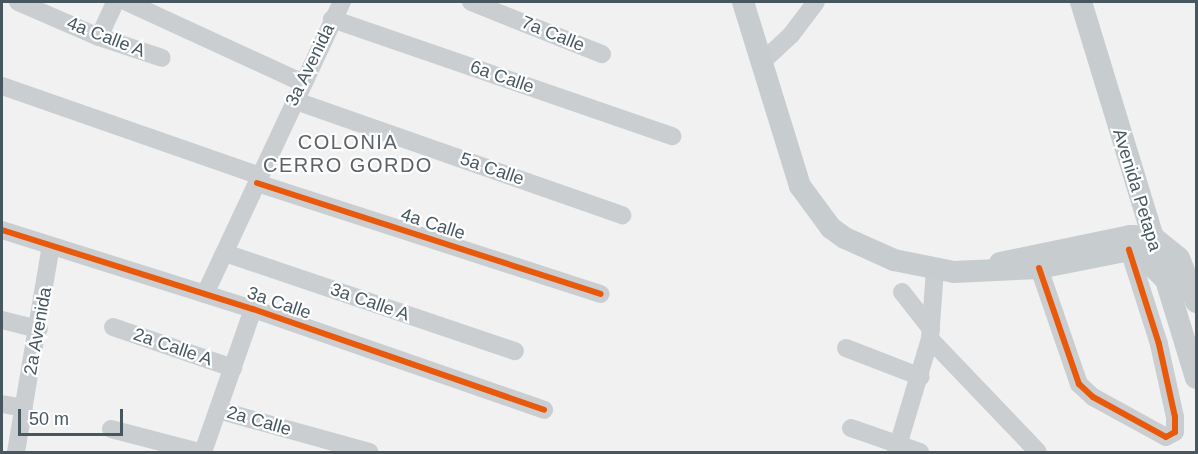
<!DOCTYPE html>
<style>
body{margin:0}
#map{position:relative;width:1198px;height:454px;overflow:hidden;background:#f2f1f1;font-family:Helvetica,sans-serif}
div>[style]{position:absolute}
.minor>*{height:18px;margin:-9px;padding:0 9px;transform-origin:9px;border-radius:9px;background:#caced1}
.major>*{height:22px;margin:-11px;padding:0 11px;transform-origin:11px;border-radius:11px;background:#c7cccf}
.major-bridge>*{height:22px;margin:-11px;padding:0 11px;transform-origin:11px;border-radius:11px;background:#c7cccf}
.cycleway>*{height:6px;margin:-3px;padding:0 3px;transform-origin:3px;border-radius:3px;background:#e8590c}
span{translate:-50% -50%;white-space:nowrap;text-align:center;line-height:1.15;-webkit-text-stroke:4.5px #fff;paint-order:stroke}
.street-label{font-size:18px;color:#465760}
.neighbourhood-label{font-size:20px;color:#5c6266;letter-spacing:1.5px}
.frame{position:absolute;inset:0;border:3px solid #465760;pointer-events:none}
.scale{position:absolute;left:18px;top:409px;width:105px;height:27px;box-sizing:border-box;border:3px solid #465760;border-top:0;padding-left:8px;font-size:18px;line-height:21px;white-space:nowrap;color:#465760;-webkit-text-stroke:4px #fff;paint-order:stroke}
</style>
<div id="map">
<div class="minor">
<i style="left:18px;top:2px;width:88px;rotate:23.4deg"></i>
<i style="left:99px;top:37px;width:66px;rotate:18.4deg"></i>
<i style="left:127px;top:2px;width:192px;rotate:24.7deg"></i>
<i style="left:471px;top:2px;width:141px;rotate:21.7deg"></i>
<i style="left:332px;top:19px;width:360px;rotate:19deg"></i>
<i style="left:99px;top:37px;width:38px;rotate:-65deg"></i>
<i style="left:762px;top:62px;width:40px;rotate:-43deg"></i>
<i style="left:791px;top:35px;width:41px;rotate:-52.9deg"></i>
<i style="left:2px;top:86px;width:273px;rotate:19.2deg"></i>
<i style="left:293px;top:100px;width:349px;rotate:19.3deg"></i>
<i style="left:257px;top:183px;width:361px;rotate:17.9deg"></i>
<i style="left:2px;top:230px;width:263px;rotate:17.5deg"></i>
<i style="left:253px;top:309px;width:308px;rotate:19.1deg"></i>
<i style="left:225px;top:253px;width:306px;rotate:18.7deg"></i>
<i style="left:1039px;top:268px;width:123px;rotate:71deg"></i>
<i style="left:1079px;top:384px;width:19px;rotate:43deg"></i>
<i style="left:1093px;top:397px;width:83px;rotate:28.7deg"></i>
<i style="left:1166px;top:437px;width:10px;rotate:-29deg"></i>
<i style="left:1175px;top:432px;width:15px;rotate:-90deg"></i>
<i style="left:1175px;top:417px;width:75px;rotate:-102.4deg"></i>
<i style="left:1159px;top:344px;width:99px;rotate:-107.7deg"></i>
<i style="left:902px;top:292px;width:47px;rotate:51.9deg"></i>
<i style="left:205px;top:294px;width:323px;rotate:-64.9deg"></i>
<i style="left:2px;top:320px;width:38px;rotate:14deg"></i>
<i style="left:113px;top:327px;width:127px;rotate:18.9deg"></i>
<i style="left:930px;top:339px;width:156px;rotate:46.3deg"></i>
<i style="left:846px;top:348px;width:80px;rotate:21.1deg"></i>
<i style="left:2px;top:404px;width:22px;rotate:10deg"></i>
<i style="left:218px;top:410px;width:157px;rotate:15.5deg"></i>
<i style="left:851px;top:428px;width:73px;rotate:19.2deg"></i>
<i style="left:111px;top:429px;width:91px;rotate:14.6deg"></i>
<i style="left:16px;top:452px;width:209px;rotate:-80.4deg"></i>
<i style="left:203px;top:452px;width:151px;rotate:-70.7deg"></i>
<i style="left:896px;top:452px;width:118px;rotate:-73.3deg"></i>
<i style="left:930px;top:339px;width:70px;rotate:-85.9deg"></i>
</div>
<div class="major">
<i style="left:743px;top:2px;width:193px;rotate:72.8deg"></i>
<i style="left:800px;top:186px;width:52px;rotate:53.6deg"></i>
<i style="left:831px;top:228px;width:17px;rotate:36deg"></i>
<i style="left:845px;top:238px;width:54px;rotate:24.2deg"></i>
<i style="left:894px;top:260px;width:61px;rotate:11.3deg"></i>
<i style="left:954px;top:272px;width:85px;rotate:-2.7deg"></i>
<i style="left:1039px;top:268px;width:103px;rotate:-11.2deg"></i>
<i style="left:1140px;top:248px;width:10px;rotate:24deg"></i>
<i style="left:1149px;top:252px;width:16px;rotate:75deg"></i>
<i style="left:1153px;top:267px;width:16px;rotate:45deg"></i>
<i style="left:1081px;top:2px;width:393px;rotate:73deg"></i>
</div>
<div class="major-bridge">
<i style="left:1000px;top:263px;width:133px;rotate:-11.7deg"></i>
<i style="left:1130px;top:236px;width:23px;rotate:2deg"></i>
<i style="left:1153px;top:237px;width:33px;rotate:39deg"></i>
<i style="left:1179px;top:258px;width:47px;rotate:68.9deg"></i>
</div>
<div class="cycleway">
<i style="left:257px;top:183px;width:361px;rotate:17.9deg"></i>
<i style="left:2px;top:230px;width:263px;rotate:17.5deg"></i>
<i style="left:253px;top:309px;width:308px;rotate:19.1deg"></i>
<i style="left:1039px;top:268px;width:123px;rotate:71deg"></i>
<i style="left:1079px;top:384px;width:19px;rotate:43deg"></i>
<i style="left:1093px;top:397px;width:83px;rotate:28.7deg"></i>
<i style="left:1166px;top:437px;width:10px;rotate:-29deg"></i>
<i style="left:1175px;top:432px;width:15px;rotate:-90deg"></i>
<i style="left:1175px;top:417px;width:75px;rotate:-102.4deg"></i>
<i style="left:1159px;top:344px;width:99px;rotate:-107.7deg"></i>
</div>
<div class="street-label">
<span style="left:553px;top:34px;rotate:22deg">7a Calle</span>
<span style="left:106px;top:37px;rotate:21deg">4a Calle A</span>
<span style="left:310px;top:65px;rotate:-64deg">3a Avenida</span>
<span style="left:502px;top:77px;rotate:19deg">6a Calle</span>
<span style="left:492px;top:169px;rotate:19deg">5a Calle</span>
<span style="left:1137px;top:190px;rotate:73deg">Avenida Petapa</span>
<span style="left:433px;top:224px;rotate:18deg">4a Calle</span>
<span style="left:370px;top:302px;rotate:19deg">3a Calle A</span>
<span style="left:279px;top:303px;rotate:19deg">3a Calle</span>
<span style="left:38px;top:331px;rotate:-80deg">2a Avenida</span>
<span style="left:173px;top:347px;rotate:19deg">2a Calle A</span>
<span style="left:259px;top:421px;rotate:16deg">2a Calle</span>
</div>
<div class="neighbourhood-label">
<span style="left:348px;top:154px">COLONIA<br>CERRO GORDO</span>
</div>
<div class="frame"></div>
<div class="scale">50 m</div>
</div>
